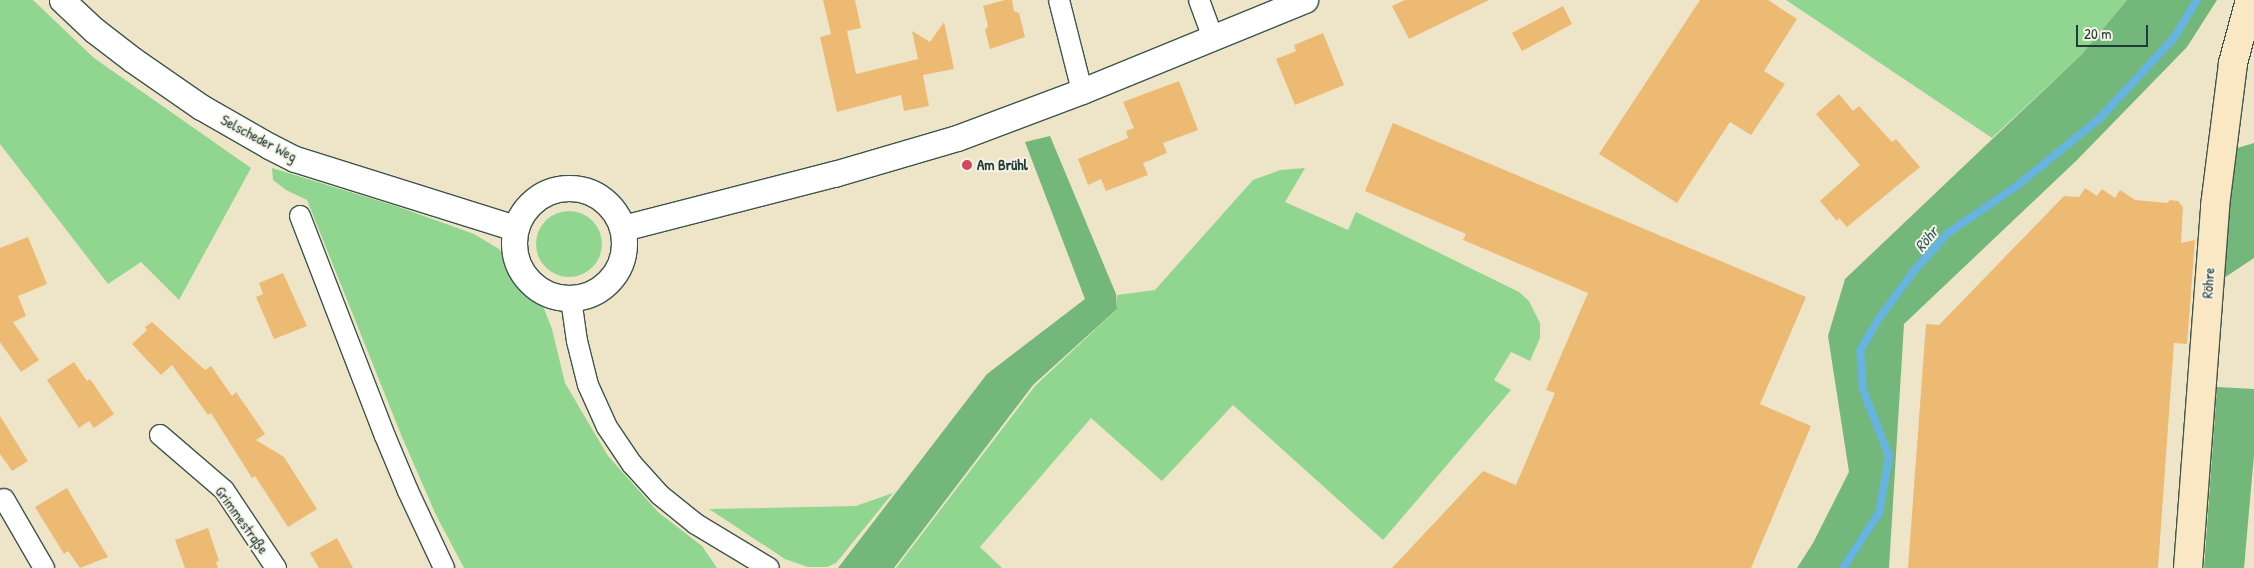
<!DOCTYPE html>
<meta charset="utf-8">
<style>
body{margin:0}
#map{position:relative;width:2254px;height:568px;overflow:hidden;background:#eee5c8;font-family:"Patrick Hand",sans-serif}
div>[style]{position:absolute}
.green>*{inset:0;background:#91d690}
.round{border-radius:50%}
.forest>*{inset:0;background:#74b77a}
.stream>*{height:8px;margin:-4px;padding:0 4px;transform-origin:4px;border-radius:4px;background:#68b4e1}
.building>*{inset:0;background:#edba74}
.roads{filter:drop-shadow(1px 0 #3e564a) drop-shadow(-1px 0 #3e564a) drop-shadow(0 1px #3e564a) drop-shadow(0 -1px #3e564a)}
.minor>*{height:20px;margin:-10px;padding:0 10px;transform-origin:10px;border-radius:10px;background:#fff}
.tertiary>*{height:25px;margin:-12.5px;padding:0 12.5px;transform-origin:12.5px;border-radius:12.5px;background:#fff}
.tertiary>.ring{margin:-12.5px;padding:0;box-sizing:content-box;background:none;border:25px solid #fff;border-radius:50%}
.secondary>*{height:28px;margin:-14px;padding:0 14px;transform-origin:14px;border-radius:14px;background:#fae7c3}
.dots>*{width:14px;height:14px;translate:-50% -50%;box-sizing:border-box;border:2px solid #f7f3e8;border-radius:50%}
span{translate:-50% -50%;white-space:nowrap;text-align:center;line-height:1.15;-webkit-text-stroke:4px #f7f3e8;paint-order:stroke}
.street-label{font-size:15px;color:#1f3d34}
.poi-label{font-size:15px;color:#1f3d34;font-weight:700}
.left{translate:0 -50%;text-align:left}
.water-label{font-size:16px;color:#315b5f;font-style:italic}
.scale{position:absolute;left:2076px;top:25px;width:72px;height:22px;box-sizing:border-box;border:2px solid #1f3d34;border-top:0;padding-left:6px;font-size:15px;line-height:18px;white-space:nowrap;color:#1f3d34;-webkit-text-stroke:4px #f7f3e8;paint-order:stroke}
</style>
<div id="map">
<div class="green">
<i style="clip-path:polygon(0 0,33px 0,94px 58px,251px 168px,179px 300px,141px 262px,108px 284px,0 144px)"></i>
<i style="clip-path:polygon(1786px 0,2127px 0,2081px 55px,1992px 138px)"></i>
<i style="clip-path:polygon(272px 168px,399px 207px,474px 234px,499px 249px,519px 284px,543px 306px,552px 329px,565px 383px,608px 456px,658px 512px,702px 546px,717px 568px,464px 568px,436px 515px,402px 437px,307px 200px,286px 190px,273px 180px)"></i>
<i style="clip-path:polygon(1305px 168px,1285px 202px,1348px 230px,1356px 212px,1519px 292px,1529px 301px,1540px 323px,1540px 338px,1530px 361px,1511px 352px,1494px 380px,1511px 390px,1383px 540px,1233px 405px,1162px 481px,1091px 418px,980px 547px,1002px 568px,896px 568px,1035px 386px,1117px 309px,1117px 295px,1155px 290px,1253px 180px,1280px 170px)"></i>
<i class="round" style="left:536px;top:211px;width:66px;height:66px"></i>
<i style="clip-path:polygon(893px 493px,836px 563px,827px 567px,808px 567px,785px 559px,709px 509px,856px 506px)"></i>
</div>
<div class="forest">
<i style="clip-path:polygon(2127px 0,2217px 0,2187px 47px,2077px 160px,1904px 324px,1889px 568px,1797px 568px,1813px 543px,1849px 472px,1828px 336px,1845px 279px,2081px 55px)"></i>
<i style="clip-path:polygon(1050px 136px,1116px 294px,1117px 309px,1033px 385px,894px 568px,838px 568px,987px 374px,1085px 299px,1025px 142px)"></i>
<i style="clip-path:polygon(2254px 143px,2254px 258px,2224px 278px,2221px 153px)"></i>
<i style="clip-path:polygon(2217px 387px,2254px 389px,2254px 455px,2244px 568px,2204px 568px)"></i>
</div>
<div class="stream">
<i style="left:1843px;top:568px;width:66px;rotate:-56.8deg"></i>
<i style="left:1879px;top:513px;width:58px;rotate:-80deg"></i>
<i style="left:1889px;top:456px;width:71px;rotate:-111.5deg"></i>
<i style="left:1863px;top:390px;width:39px;rotate:-94deg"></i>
<i style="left:1860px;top:351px;width:36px;rotate:-60deg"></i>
<i style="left:1878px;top:320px;width:59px;rotate:-53.9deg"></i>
<i style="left:1913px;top:272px;width:52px;rotate:-48.1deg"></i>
<i style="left:1948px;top:233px;width:85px;rotate:-34.4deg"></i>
<i style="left:2018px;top:185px;width:104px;rotate:-39.2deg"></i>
<i style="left:2099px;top:119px;width:110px;rotate:-47.2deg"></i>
<i style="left:2174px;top:38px;width:44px;rotate:-58.8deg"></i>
</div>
<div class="building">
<i style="clip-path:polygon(823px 0,855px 0,861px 28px,847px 31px,856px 74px,918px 59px,912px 31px,930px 42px,944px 22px,954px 69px,923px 75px,929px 106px,904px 111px,901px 95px,837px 112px,820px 37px,831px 34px)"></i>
<i style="clip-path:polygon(1005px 0,1012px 0,1014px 11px,1019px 13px,1025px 37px,990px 49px,985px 30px,988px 26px,983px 6px)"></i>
<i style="clip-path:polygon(1405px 0,1489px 0,1409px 39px,1392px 6px)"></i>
<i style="clip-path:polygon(1700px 0,1768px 0,1797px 19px,1764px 71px,1785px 84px,1751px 135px,1730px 122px,1677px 203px,1599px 154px)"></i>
<i style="clip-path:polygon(1563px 6px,1572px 24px,1522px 51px,1512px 33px)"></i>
<i style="clip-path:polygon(1323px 33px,1344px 85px,1295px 105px,1276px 59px,1296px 51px,1294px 45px)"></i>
<i style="clip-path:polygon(1179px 81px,1198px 130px,1163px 143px,1167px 153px,1143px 163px,1148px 175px,1106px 191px,1101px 179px,1088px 185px,1078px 159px,1128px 138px,1126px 131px,1134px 128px,1123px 102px)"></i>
<i style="clip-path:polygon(1839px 94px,1853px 111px,1859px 106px,1892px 142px,1896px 139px,1920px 167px,1847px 227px,1839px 218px,1837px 221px,1820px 201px,1860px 165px,1816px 114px)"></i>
<i style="clip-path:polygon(1393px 123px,1806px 297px,1760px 404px,1811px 426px,1751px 568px,1392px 568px,1483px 471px,1516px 485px,1555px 393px,1546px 390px,1588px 293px,1463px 240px,1466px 234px,1365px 191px)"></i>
<i style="clip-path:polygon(2085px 188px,2097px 196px,2102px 189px,2115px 198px,2120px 190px,2135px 200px,2167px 203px,2170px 200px,2178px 201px,2183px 207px,2181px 243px,2195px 240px,2187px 344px,2174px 343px,2158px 568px,1908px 568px,1926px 324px,1939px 325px,2064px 196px,2079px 197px)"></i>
<i style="clip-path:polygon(28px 237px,47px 284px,18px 296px,26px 316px,13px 322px,39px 360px,21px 372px,0 342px,0 248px)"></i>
<i style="clip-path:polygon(283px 273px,307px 326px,274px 339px,256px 297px,263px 294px,259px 283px)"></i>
<i style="clip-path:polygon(152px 322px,205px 370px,211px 366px,232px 396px,236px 392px,265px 434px,256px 440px,284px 457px,317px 509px,288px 527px,255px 476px,252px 478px,211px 413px,208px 415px,172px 365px,161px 375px,132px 344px,147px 330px,145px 327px)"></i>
<i style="clip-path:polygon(74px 362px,87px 381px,90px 379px,114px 414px,94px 428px,89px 421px,79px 428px,47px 380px)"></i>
<i style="clip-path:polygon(0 416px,28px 461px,12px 471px,0 454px)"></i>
<i style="clip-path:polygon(67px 488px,108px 557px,80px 568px,68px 551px,64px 554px,35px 507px)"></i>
<i style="clip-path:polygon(208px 528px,219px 561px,216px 562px,218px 568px,185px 568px,175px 540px)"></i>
<i style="clip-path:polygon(337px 538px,353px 568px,319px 568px,310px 553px)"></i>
</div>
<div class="roads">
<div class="minor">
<i style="left:1059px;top:0;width:94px;rotate:75.8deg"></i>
<i style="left:1199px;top:0;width:40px;rotate:69.8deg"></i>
<i style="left:300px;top:216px;width:236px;rotate:68.9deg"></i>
<i style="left:385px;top:436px;width:60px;rotate:67.3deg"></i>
<i style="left:408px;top:491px;width:85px;rotate:64.9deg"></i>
<i style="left:571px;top:299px;width:42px;rotate:81.9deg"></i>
<i style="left:577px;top:341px;width:45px;rotate:76deg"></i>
<i style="left:588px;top:385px;width:46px;rotate:65.7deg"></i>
<i style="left:607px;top:427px;width:45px;rotate:56deg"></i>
<i style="left:632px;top:464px;width:42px;rotate:47.9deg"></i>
<i style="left:660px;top:495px;width:46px;rotate:38.9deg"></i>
<i style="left:696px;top:524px;width:85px;rotate:31.1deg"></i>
<i style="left:160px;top:435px;width:84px;rotate:40.7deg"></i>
<i style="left:224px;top:490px;width:94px;rotate:56.3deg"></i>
<i style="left:4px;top:499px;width:80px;rotate:59.9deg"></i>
</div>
<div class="tertiary">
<i style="left:62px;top:0;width:44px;rotate:43.2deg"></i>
<i style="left:94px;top:30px;width:49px;rotate:37.6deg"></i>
<i style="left:133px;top:60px;width:83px;rotate:34.7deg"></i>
<i style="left:201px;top:107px;width:78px;rotate:29.8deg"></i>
<i style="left:269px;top:146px;width:29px;rotate:27deg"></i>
<i style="left:295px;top:159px;width:231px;rotate:17.4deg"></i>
<i class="ring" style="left:514px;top:188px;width:85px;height:85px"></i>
<i style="left:623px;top:228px;width:218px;rotate:-14.4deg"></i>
<i style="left:834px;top:174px;width:128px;rotate:-16.3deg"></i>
<i style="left:957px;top:138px;width:134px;rotate:-20.6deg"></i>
<i style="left:1082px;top:91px;width:241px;rotate:-22.2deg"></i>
</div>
<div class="secondary">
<i style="left:2188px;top:568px;width:363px;rotate:-85.7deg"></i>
<i style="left:2215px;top:206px;width:144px;rotate:-82.8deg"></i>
<i style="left:2233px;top:63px;width:65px;rotate:-74.9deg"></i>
</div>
</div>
<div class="dots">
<i style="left:967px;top:165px;background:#d1495b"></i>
</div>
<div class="street-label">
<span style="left:259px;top:138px;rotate:28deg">Selscheder Weg</span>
<span style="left:2208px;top:283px;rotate:-86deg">Röhre</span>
<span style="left:242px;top:520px;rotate:54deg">Grimmestraße</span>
</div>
<div class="poi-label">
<span class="left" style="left:977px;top:165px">Am Brühl</span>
</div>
<div class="water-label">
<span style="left:1926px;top:239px;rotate:-50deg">Röhr</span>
</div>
<div class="scale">20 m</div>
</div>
